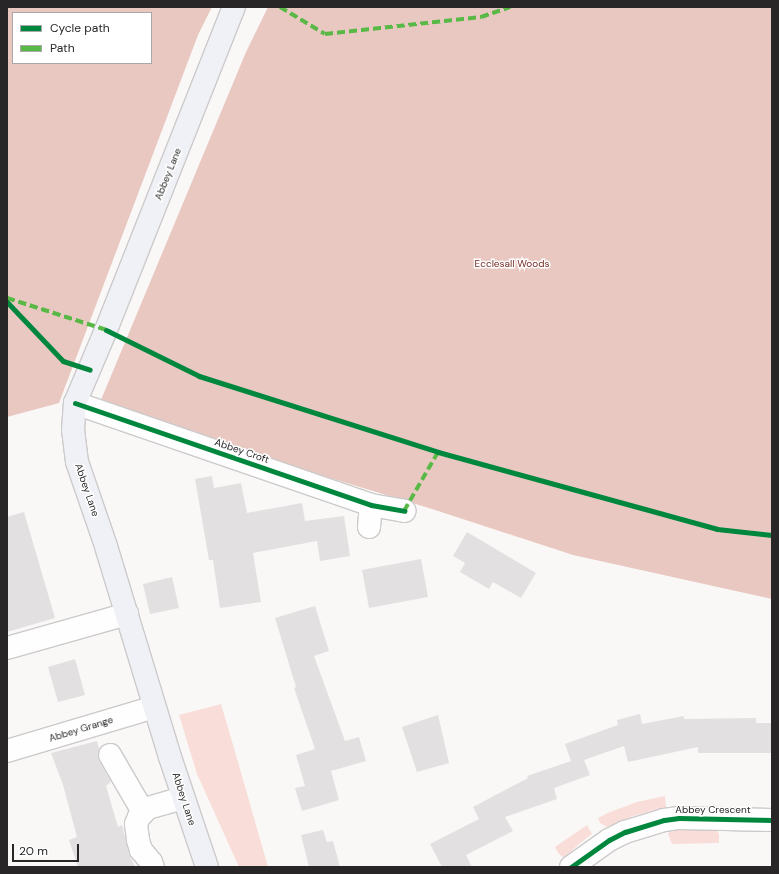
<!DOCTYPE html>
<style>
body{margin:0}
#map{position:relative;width:779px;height:874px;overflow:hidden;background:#faf8f7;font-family:"DM Sans",sans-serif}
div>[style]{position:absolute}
.green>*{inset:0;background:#f9ddd8}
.forest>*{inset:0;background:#eac8c2}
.building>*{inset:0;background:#e2e0e0}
.roads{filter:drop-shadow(1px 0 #cccaca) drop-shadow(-1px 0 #cccaca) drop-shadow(0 1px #cccaca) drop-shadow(0 -1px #cccaca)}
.minor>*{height:22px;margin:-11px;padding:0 11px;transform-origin:11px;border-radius:11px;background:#fefefe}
.major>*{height:22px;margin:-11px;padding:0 11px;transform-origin:11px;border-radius:11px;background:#eff1f6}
.quiet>*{height:4px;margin-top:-2px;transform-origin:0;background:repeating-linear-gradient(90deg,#58b947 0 8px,transparent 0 12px)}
.cycleway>*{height:5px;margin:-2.5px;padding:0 2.5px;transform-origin:2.5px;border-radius:2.5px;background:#00873e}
span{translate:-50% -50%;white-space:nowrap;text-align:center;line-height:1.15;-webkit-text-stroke:3px #fff;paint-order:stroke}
.street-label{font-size:10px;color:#282626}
.park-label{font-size:10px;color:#752c24}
.frame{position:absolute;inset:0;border:8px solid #282626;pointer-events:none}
.legend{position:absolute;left:12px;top:12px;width:140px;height:52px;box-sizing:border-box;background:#fff;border:1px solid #a9a8a8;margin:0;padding:5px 7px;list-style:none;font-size:12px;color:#282626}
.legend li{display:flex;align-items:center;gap:8px;height:20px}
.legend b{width:20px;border:1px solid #a9a8a8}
.scale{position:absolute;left:12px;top:844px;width:67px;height:18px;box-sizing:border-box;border:2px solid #282626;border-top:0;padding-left:5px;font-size:12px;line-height:14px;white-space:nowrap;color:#282626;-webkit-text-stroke:3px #fff;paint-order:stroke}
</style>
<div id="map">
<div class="green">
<i style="clip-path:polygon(221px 704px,236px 755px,268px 867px,239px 867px,197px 774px,179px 715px)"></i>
<i style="clip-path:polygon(665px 796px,666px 807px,633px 816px,607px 827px,600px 823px,598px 818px,610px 812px,637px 802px)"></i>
<i style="clip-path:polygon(587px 825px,592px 834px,580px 843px,564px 858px,558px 853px,555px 847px)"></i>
<i style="clip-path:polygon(683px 829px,717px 831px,719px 834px,719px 843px,672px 844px,668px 834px,670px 831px)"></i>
</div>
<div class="forest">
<i style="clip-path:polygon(evenodd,7px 7px,212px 7px,198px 35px,59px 403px,7px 417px,7px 7px,13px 13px,151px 13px,151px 63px,13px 63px,13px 13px)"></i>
<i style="clip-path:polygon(268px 7px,772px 7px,772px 599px,573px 555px,432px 509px,98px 407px,246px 52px)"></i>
</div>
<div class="building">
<i style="clip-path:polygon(212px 476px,214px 488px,241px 483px,247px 513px,302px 503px,305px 521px,344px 516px,350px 556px,320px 561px,317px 541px,253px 553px,261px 602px,220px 608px,213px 560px,209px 560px,195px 479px)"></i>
<i style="clip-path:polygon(24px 512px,55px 618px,7px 632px,7px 517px)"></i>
<i style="clip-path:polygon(467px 532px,536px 573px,521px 598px,493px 582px,489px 589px,460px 572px,465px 563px,453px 556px)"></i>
<i style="clip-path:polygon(421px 559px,428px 597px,369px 608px,362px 570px)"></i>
<i style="clip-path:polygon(172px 577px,179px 608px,150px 614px,143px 584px)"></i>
<i style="clip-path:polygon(315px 606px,329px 651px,314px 656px,345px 741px,359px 737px,366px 761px,331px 771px,339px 800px,302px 811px,295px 788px,305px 786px,296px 755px,315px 749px,294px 688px,296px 687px,275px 618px)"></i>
<i style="clip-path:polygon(75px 659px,85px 695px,58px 702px,48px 667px)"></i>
<i style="clip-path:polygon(640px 714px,642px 724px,684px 716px,684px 719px,756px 718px,756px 723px,772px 723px,772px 753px,698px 753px,698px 747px,628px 762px,624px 746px,584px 760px,590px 775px,554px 788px,557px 799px,505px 817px,513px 831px,466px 855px,472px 867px,442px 867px,430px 844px,479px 819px,473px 807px,528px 778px,527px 776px,571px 761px,565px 744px,618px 725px,617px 720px)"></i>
<i style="clip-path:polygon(438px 715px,449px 763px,417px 772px,402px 727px)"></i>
<i style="clip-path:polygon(97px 741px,99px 749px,98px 755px,99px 761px,111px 782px,106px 786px,118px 827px,122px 825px,129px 854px,135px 867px,78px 867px,69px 840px,77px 837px,63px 785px,51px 753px)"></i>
<i style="clip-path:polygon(323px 830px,327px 842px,333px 841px,340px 867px,309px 867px,301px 835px)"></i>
</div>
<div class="roads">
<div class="minor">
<i style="left:75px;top:403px;width:313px;rotate:19deg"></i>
<i style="left:371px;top:505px;width:34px;rotate:10deg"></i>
<i style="left:369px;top:527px;width:22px;rotate:-85deg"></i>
<i style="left:7px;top:648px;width:125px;rotate:-15.8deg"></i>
<i style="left:7px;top:751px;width:154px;rotate:-16.6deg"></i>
<i style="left:110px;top:755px;width:66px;rotate:59.9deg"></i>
<i style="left:153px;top:867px;width:5px;rotate:-112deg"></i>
<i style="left:151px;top:862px;width:16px;rotate:-130deg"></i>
<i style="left:141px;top:850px;width:10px;rotate:-107deg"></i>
<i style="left:138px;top:840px;width:16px;rotate:-97deg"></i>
<i style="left:136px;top:824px;width:8px;rotate:-67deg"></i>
<i style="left:139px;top:817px;width:13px;rotate:-45deg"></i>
<i style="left:148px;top:808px;width:35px;rotate:-16deg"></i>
<i style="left:571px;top:867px;width:47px;rotate:-35.4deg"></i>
<i style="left:609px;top:840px;width:18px;rotate:-27deg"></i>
<i style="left:625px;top:832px;width:41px;rotate:-17.1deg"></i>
<i style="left:664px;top:820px;width:15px;rotate:-8deg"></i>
<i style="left:679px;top:818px;width:93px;rotate:1.2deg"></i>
</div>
<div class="major">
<i style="left:207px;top:867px;width:116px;rotate:-108.6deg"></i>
<i style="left:170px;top:757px;width:220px;rotate:-106.9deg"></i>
<i style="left:106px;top:546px;width:89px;rotate:-109deg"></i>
<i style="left:77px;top:462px;width:32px;rotate:-97deg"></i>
<i style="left:73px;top:430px;width:27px;rotate:-86deg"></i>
<i style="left:75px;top:403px;width:79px;rotate:-67deg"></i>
<i style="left:106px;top:330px;width:347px;rotate:-68.4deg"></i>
</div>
</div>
<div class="quiet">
<i style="left:280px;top:7px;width:52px;rotate:31deg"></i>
<i style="left:325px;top:34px;width:157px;rotate:-6.2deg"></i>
<i style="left:481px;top:17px;width:31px;rotate:-19deg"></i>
<i style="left:7px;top:298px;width:108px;rotate:17.8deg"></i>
<i style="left:404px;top:511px;width:68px;rotate:-60deg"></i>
</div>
<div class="cycleway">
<i style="left:7px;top:302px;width:81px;rotate:46.5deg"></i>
<i style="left:63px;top:361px;width:28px;rotate:18deg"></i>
<i style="left:106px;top:330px;width:104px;rotate:26.3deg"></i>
<i style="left:199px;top:376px;width:251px;rotate:17.6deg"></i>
<i style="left:438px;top:452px;width:289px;rotate:15.4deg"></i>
<i style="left:717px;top:529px;width:55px;rotate:6.2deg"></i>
<i style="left:75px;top:403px;width:313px;rotate:19deg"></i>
<i style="left:371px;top:505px;width:34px;rotate:10deg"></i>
<i style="left:571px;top:867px;width:47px;rotate:-35.4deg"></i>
<i style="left:609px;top:840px;width:18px;rotate:-27deg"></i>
<i style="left:625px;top:832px;width:41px;rotate:-17.1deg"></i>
<i style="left:664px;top:820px;width:15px;rotate:-8deg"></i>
<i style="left:679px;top:818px;width:93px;rotate:1.2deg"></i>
</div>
<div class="street-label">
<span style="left:168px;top:174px;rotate:-68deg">Abbey Lane</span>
<span style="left:242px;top:451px;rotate:19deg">Abbey Croft</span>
<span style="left:87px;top:490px;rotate:71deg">Abbey Lane</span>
<span style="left:81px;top:729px;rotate:-17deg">Abbey Grange</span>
<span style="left:184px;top:799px;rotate:72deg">Abbey Lane</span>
<span style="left:713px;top:810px">Abbey Crescent</span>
</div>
<div class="park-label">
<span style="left:512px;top:264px">Ecclesall Woods</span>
</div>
<div class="frame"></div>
<ul class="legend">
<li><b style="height:5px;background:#00873e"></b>Cycle path</li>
<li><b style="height:5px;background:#58b947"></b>Path</li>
</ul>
<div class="scale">20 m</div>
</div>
